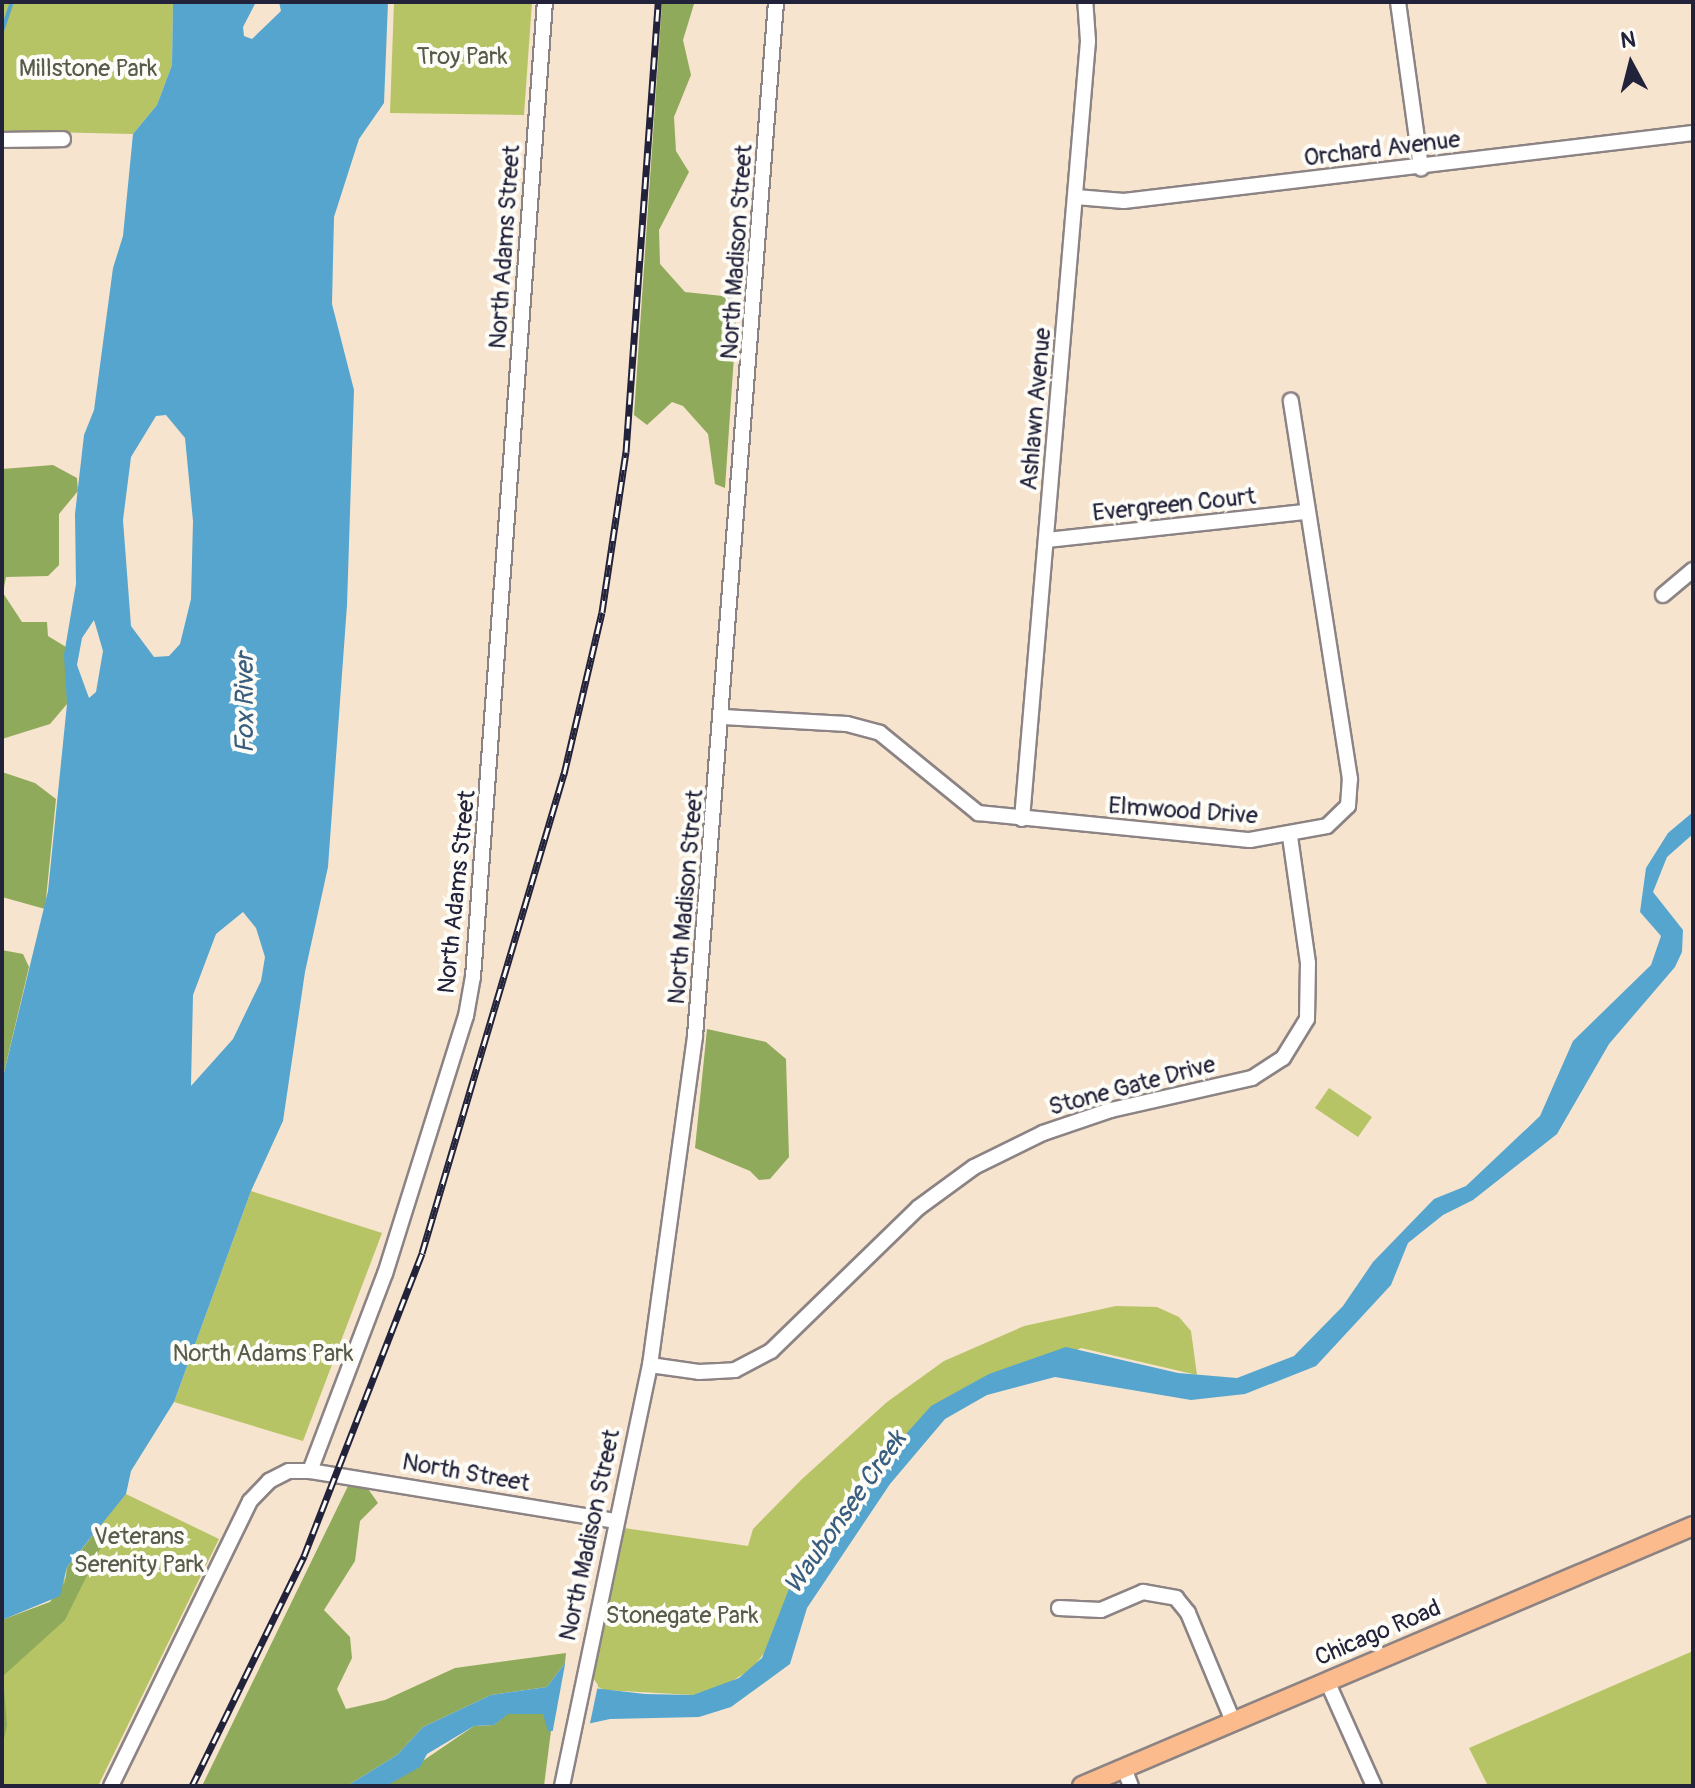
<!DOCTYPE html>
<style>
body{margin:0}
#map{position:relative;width:1695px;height:1788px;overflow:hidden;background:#f7e4ce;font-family:Pangolin,sans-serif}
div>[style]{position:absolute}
.green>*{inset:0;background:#b6c466}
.forest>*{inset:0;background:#90aa5b}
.water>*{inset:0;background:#55a5cf}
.pier>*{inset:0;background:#f7e4ce}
.stream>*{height:4px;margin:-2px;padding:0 2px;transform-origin:2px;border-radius:2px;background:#55a5cf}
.roads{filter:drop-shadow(2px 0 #8c8384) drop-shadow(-2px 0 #8c8384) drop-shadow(0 2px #8c8384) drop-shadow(0 -2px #8c8384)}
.minor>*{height:14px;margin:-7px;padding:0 7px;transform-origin:7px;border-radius:7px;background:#fff}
.major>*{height:18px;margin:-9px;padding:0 9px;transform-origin:9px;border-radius:9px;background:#fbbb8c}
.rail>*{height:7px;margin-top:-3.5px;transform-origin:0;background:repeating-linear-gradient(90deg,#fdfcf7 0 12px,#22223b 0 24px);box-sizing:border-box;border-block:2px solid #22223b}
span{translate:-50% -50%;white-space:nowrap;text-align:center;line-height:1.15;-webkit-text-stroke:8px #fdfcf7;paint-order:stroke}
.park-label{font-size:24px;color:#565b4a}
.street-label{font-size:24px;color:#22223b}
.water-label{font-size:26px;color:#395d7e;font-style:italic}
.frame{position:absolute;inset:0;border:4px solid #22223b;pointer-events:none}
.north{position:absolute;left:1591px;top:24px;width:80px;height:80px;-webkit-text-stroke:6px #fdfcf7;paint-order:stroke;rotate:353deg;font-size:22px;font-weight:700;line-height:32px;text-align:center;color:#22223b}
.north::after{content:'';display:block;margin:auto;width:28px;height:36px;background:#22223b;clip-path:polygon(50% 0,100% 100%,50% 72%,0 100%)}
</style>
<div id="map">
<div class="green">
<i style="clip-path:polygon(2px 2px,173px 2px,172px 65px,157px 105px,133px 134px,2px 131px)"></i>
<i style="clip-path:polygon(394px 2px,532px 2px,524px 115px,390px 113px)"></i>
<i style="clip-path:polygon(1329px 1088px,1372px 1117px,1358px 1137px,1315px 1108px)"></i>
<i style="clip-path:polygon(251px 1191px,382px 1233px,303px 1441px,174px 1402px)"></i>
<i style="clip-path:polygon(1116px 1306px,1157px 1307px,1179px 1317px,1191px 1331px,1197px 1375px,1081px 1348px,902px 1437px,806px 1555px,768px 1648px,752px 1669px,722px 1687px,693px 1695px,604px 1690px,588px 1682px,617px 1527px,748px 1546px,753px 1529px,801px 1480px,887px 1402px,944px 1361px,1024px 1326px)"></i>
<i style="clip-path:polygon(126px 1494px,219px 1539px,98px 1786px,2px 1786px,2px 1620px,50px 1602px,101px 1522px)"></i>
<i style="clip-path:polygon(1693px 1651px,1693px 1786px,1488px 1786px,1469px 1748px)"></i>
</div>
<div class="forest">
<i style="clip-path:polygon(662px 2px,694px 4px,683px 40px,691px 75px,674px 117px,676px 151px,689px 172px,659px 230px,660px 264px,685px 292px,732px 297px,737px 312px,725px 488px,715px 484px,708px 434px,683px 406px,672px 402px,647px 425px,634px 415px)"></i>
<i style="clip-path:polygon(53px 465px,77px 478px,78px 491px,59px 514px,59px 565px,48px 576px,6px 577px,3px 593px,22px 622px,47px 622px,48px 636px,66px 647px,67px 704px,50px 724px,2px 739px,2px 469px)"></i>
<i style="clip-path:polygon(2px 772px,35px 783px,56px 799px,45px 909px,2px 897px)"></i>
<i style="clip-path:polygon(2px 950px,23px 954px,29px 967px,2px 1081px)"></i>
<i style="clip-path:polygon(707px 1029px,766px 1042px,786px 1059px,789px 1157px,770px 1179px,759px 1180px,750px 1171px,695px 1148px)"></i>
<i style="clip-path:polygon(348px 1486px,366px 1486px,378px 1503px,360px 1521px,355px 1561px,324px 1610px,350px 1637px,352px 1658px,337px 1689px,346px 1709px,385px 1700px,455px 1668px,566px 1653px,565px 1663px,547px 1687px,491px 1695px,423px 1727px,397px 1755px,347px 1786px,202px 1786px)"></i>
<i style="clip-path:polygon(99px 1528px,109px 1531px,65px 1620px,3px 1676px,7px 1725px,2px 1748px,2px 1620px,50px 1602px,65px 1582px,67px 1567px)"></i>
<i style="clip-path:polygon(536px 1711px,543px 1714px,551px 1731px,544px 1786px,386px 1786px,474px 1726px,494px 1725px,507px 1714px)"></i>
</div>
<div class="water">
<i style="clip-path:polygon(evenodd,173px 2px,256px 2px,243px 27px,244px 36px,252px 39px,281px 11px,279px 2px,388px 2px,384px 103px,359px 139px,334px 217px,332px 304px,354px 390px,347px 605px,328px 867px,305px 972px,283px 1121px,251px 1191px,174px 1402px,131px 1471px,126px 1494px,67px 1567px,60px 1596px,2px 1620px,2px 1081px,48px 891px,67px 704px,64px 655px,76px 584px,75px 514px,84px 435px,94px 410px,113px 268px,123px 236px,133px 134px,157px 105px,172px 65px,173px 2px,166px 415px,185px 438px,193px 521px,191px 599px,180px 644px,169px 656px,154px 657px,131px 626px,123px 520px,131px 457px,156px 416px,166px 415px,173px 2px,94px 620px,103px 651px,96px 692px,89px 698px,77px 665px,82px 638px,94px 620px,173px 2px,243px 912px,256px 928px,265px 957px,261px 981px,233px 1039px,191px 1086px,193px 995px,216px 934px,243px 912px)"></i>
<i style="clip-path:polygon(1693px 812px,1693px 834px,1667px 857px,1653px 892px,1683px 930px,1682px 952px,1675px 967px,1609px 1044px,1557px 1134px,1473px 1200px,1443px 1215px,1408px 1243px,1391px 1285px,1316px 1366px,1245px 1394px,1191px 1400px,1055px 1377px,987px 1395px,945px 1419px,890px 1484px,807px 1608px,790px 1664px,731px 1707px,699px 1717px,610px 1719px,555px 1731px,548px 1731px,543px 1714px,508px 1714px,494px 1725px,474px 1726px,427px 1754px,420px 1767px,386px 1786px,347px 1786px,397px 1755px,423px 1727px,491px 1695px,547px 1687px,565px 1663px,581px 1668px,593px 1688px,645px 1694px,693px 1695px,739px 1678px,762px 1658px,794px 1576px,832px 1517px,931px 1406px,989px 1374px,1066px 1347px,1178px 1373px,1237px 1378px,1294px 1356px,1343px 1306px,1373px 1262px,1434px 1199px,1466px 1186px,1540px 1116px,1573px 1041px,1651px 965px,1661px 936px,1640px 912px,1646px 868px,1668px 833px)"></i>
</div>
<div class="pier">
<i style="clip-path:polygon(566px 1659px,584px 1665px,598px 1685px,589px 1728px,552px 1735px)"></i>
</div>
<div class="stream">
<i style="left:2px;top:31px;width:31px;rotate:-71deg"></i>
</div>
<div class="roads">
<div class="minor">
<i style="left:1398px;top:2px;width:168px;rotate:82.1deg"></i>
<i style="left:2px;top:140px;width:61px;rotate:-0.9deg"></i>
<i style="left:1076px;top:197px;width:48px;rotate:4.8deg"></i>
<i style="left:1124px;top:201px;width:573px;rotate:-6.81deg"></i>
<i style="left:1047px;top:540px;width:261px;rotate:-6.2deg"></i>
<i style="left:1663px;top:595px;width:39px;rotate:-40deg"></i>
<i style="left:723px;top:717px;width:124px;rotate:3.2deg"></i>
<i style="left:847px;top:724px;width:34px;rotate:15deg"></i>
<i style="left:880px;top:733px;width:127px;rotate:39.2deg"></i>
<i style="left:978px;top:813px;width:273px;rotate:5.7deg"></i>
<i style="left:1250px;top:840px;width:78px;rotate:-10.3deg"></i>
<i style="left:1327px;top:826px;width:29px;rotate:-44deg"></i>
<i style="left:1348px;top:806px;width:27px;rotate:-86deg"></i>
<i style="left:1350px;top:779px;width:383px;rotate:-98.9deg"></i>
<i style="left:1022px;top:819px;width:781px;rotate:-85.15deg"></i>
<i style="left:1088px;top:41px;width:39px;rotate:-94deg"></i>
<i style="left:650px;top:1365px;width:49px;rotate:8.1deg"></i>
<i style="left:699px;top:1372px;width:36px;rotate:-3deg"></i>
<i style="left:735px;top:1370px;width:41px;rotate:-27.8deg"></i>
<i style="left:771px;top:1351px;width:205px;rotate:-44.2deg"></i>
<i style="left:918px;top:1208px;width:69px;rotate:-36.2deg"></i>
<i style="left:974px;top:1167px;width:77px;rotate:-26.2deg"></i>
<i style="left:1043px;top:1133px;width:72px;rotate:-18.7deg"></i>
<i style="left:1111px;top:1110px;width:145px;rotate:-12.8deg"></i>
<i style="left:1252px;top:1078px;width:37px;rotate:-33deg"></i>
<i style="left:1283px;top:1058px;width:46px;rotate:-58.4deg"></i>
<i style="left:1307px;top:1019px;width:56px;rotate:-89deg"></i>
<i style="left:1308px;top:963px;width:128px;rotate:-98.1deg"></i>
<i style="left:310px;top:1471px;width:211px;rotate:-69.2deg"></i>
<i style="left:385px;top:1274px;width:270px;rotate:-72.6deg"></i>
<i style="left:466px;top:1016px;width:40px;rotate:-80deg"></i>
<i style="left:473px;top:977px;width:978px;rotate:-85.78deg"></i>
<i style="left:1059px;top:1608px;width:42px;rotate:2.7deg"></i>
<i style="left:1101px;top:1610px;width:46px;rotate:-23.2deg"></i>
<i style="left:1143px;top:1592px;width:34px;rotate:10deg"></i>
<i style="left:1176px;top:1598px;width:19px;rotate:51deg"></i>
<i style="left:1188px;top:1613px;width:117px;rotate:67.4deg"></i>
<i style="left:1327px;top:1681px;width:115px;rotate:65.9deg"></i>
<i style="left:1124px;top:1768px;width:19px;rotate:69deg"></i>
<i style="left:111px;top:1786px;width:317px;rotate:-64deg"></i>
<i style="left:250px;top:1501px;width:28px;rotate:-46deg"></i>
<i style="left:269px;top:1481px;width:22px;rotate:-27deg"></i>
<i style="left:289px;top:1471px;width:21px"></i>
<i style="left:310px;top:1471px;width:308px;rotate:9.3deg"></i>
<i style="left:562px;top:1786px;width:430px;rotate:-78.2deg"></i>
<i style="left:650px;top:1365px;width:332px;rotate:-82.2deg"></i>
<i style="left:695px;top:1036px;width:1037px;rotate:-85.52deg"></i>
</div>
<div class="major">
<i style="left:1082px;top:1786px;width:664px;rotate:-23.05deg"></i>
</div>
</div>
<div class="rail">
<i style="left:192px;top:1786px;width:256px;rotate:-64deg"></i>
<i style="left:304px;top:1556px;width:325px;rotate:-68.7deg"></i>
<i style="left:422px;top:1253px;width:500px;rotate:-73.5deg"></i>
<i style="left:564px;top:774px;width:166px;rotate:-76.8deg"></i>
<i style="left:602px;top:612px;width:162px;rotate:-81.5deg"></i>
<i style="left:626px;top:452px;width:451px;rotate:-85.9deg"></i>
</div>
<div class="park-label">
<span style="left:462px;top:57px">Troy Park</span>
<span style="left:88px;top:69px">Millstone Park</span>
<span style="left:263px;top:1354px">North Adams Park</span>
<span style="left:139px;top:1551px">Veterans<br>Serenity Park</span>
<span style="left:682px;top:1616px">Stonegate Park</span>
</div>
<div class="street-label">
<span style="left:1382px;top:149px;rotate:-7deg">Orchard Avenue</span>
<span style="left:505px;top:247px;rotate:-86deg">North Adams Street</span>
<span style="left:737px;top:252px;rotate:-86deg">North Madison Street</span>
<span style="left:1036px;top:409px;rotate:-85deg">Ashlawn Avenue</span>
<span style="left:1174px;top:505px;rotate:-6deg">Evergreen Court</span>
<span style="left:1183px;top:811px;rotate:4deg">Elmwood Drive</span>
<span style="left:457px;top:892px;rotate:-84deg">North Adams Street</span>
<span style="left:686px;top:897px;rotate:-85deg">North Madison Street</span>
<span style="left:1132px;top:1086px;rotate:-15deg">Stone Gate Drive</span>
<span style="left:466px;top:1473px;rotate:10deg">North Street</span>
<span style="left:590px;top:1535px;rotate:-78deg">North Madison Street</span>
<span style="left:1378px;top:1633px;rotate:-23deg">Chicago Road</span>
</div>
<div class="water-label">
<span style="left:246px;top:703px;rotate:-90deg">Fox River</span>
<span style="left:846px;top:1513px;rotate:-55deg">Waubonsee Creek</span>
</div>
<div class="frame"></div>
<div class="north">N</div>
</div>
